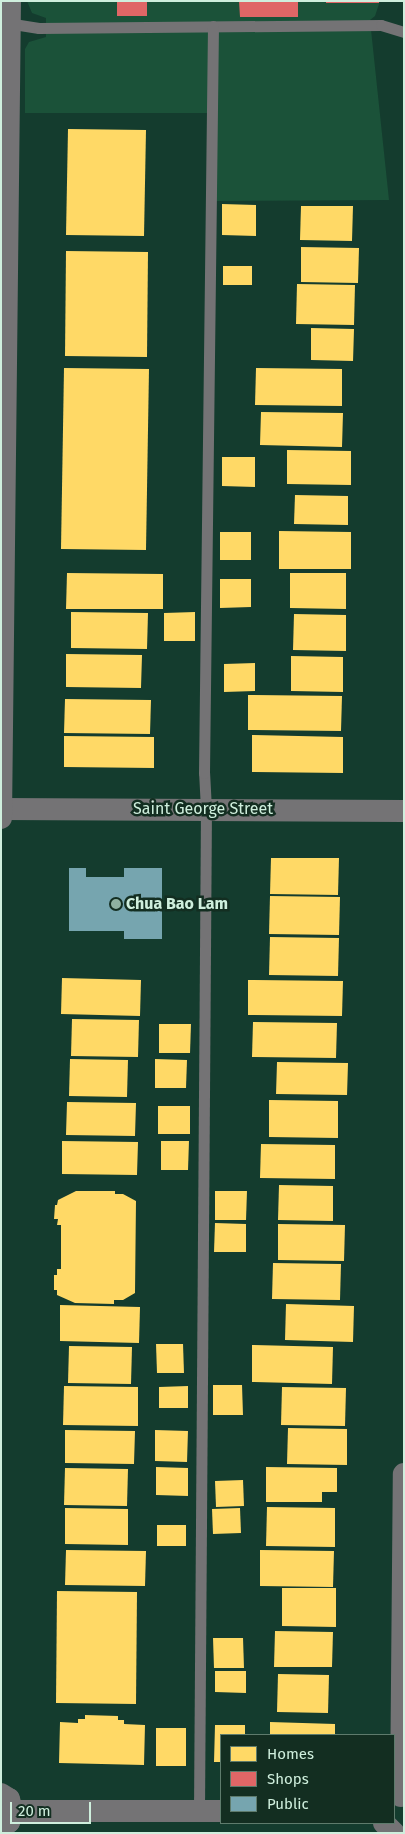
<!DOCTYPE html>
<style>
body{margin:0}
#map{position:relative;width:405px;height:1834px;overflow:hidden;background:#143c2e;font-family:"Fira Sans",sans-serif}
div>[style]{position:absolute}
.built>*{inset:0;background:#1b5239}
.homes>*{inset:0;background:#ffd966}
.shops>*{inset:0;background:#e06666}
.public>*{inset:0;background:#76a5af}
.lane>*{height:11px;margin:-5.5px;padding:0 5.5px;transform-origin:5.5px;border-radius:5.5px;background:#747375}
.street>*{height:22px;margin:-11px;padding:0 11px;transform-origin:11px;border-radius:11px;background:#747375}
.dots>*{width:14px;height:14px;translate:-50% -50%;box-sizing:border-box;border:2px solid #132e21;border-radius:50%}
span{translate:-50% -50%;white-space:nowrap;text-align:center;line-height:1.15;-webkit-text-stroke:5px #132e21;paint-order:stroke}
.street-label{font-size:16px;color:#cfefdd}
.poi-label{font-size:16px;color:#cfefdd;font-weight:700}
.left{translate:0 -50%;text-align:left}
.frame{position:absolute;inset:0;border:2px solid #cfefdd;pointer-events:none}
.legend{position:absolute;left:220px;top:1734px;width:175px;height:90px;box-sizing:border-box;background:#132e21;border:1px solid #5e7b6c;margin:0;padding:6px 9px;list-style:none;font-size:15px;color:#cfefdd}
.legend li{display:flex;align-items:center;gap:10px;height:25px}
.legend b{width:25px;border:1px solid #5e7b6c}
.scale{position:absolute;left:10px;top:1802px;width:81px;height:22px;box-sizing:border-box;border:2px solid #cfefdd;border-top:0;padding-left:6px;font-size:15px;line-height:18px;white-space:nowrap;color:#cfefdd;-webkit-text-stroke:4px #132e21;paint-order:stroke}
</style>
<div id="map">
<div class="built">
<i style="clip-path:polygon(27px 1px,380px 1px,375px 16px,370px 20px,389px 200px,211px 201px,212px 113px,25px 113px,25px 49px,29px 42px,46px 37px,46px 18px,32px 13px)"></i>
</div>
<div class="homes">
<i style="clip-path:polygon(68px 129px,146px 130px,144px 236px,66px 235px)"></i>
<i style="clip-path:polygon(222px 204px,256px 205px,256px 236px,222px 235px)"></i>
<i style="clip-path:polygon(301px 206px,353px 206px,352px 241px,300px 240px)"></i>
<i style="clip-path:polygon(301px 247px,359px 248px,358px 283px,301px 282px)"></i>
<i style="clip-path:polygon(66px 251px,148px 252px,147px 357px,65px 356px)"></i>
<i style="clip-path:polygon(223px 266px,252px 266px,252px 285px,223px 285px)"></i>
<i style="clip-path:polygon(297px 284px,355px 285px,354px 325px,296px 324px)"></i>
<i style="clip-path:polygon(311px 328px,354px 329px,353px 361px,311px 360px)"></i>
<i style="clip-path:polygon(64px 368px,149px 369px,146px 550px,61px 549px)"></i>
<i style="clip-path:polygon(256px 368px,342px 369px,342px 406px,255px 405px)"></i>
<i style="clip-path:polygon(261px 412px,343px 413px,342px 447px,260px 445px)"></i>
<i style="clip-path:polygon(287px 450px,351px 451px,351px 485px,287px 484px)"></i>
<i style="clip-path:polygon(222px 457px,255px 457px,255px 487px,222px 486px)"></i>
<i style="clip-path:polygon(295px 495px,348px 496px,348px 525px,294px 524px)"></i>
<i style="clip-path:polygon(279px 531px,351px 532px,351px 569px,279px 569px)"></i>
<i style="clip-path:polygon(220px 532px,251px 532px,251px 560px,220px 560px)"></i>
<i style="clip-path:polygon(67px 573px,163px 574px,163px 609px,66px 609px)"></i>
<i style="clip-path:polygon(290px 573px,346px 573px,346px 609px,290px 608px)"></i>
<i style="clip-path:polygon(220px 579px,251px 579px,251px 607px,220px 608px)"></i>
<i style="clip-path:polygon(71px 612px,148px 613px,147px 649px,71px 648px)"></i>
<i style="clip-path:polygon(195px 612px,195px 641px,164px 641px,164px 613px)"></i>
<i style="clip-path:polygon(294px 614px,346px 615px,346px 651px,293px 650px)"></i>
<i style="clip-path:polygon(66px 654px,142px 655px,141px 688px,66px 687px)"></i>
<i style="clip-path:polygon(291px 656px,343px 657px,343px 692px,291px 691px)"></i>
<i style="clip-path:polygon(255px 663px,255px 691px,224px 692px,224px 664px)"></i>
<i style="clip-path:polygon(248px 695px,342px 696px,341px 731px,248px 730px)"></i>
<i style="clip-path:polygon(65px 699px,151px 700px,150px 734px,64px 733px)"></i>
<i style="clip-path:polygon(252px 735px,343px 737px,343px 773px,252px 772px)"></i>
<i style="clip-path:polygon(64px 736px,154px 737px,154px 768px,64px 767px)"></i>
<i style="clip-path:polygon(271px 858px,339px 858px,338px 895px,270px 894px)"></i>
<i style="clip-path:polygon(270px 896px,340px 897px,339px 935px,269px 934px)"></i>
<i style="clip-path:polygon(270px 937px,339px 938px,338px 976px,269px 975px)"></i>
<i style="clip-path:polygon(62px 978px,141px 980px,140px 1016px,61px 1014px)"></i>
<i style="clip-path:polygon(248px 980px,343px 981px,342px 1016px,248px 1015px)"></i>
<i style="clip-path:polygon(72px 1019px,139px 1020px,138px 1057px,71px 1056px)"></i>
<i style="clip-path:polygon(253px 1022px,337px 1023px,336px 1058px,252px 1057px)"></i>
<i style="clip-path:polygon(159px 1024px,191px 1024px,190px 1053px,159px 1053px)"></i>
<i style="clip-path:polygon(70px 1059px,128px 1060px,127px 1097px,69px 1096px)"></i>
<i style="clip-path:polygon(155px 1059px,187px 1060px,186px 1088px,155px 1088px)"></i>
<i style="clip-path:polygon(277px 1062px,348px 1063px,347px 1095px,276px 1094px)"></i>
<i style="clip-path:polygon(269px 1100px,338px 1101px,338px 1138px,269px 1137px)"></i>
<i style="clip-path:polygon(67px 1102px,136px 1103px,135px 1136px,66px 1135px)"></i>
<i style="clip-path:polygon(158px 1106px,190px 1106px,190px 1134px,158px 1134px)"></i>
<i style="clip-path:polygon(62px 1141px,138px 1142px,137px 1175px,62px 1174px)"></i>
<i style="clip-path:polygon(161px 1141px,189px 1141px,188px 1170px,161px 1170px)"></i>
<i style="clip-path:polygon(261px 1144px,335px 1145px,335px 1179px,260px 1178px)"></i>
<i style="clip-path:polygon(279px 1185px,333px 1186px,333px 1221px,278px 1220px)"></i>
<i style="clip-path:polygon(76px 1191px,115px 1191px,115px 1194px,123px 1194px,136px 1201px,135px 1293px,123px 1300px,114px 1300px,114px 1304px,75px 1303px,57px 1295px,57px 1290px,54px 1290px,54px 1275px,57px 1275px,57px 1269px,61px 1269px,61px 1225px,57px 1225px,58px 1219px,54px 1219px,55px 1205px,57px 1205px,58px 1200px)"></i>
<i style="clip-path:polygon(215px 1191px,247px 1191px,246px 1220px,215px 1220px)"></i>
<i style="clip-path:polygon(215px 1223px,246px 1224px,246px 1252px,214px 1252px)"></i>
<i style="clip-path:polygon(278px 1224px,345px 1225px,344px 1261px,278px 1260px)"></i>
<i style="clip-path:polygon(273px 1263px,341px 1264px,340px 1300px,272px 1299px)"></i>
<i style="clip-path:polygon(286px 1304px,354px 1306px,353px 1342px,285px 1340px)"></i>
<i style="clip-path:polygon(60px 1305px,140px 1307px,139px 1343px,60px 1341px)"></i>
<i style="clip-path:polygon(156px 1344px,183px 1344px,184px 1373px,157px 1373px)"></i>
<i style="clip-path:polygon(252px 1345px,333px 1347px,332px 1384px,252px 1382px)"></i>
<i style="clip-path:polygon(69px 1346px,132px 1347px,131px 1384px,68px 1383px)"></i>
<i style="clip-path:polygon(213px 1385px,242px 1385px,243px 1415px,213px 1415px)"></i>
<i style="clip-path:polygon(64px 1386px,138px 1387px,138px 1426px,63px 1425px)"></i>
<i style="clip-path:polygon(188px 1386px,188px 1408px,159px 1408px,159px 1387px)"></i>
<i style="clip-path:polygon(282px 1387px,346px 1388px,345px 1426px,281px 1425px)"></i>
<i style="clip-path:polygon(288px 1428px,347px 1429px,347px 1465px,287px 1464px)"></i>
<i style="clip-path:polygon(65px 1430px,135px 1431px,134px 1464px,65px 1463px)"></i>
<i style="clip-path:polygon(155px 1430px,188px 1431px,187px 1462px,155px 1461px)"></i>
<i style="clip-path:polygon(156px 1467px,188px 1468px,188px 1496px,156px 1495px)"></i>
<i style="clip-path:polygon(266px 1467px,337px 1468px,337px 1492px,322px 1492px,322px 1502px,266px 1502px)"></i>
<i style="clip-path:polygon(65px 1468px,128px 1469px,127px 1506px,64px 1505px)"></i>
<i style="clip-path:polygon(243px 1480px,244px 1506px,216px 1507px,215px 1481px)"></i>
<i style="clip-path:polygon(267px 1507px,335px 1508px,335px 1547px,266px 1546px)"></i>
<i style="clip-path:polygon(65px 1508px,128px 1509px,128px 1545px,65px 1544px)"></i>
<i style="clip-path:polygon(240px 1508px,241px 1533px,213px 1534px,212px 1509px)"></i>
<i style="clip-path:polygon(157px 1525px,186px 1525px,186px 1546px,157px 1546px)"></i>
<i style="clip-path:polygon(66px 1550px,146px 1551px,145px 1586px,65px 1585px)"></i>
<i style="clip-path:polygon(260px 1550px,334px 1551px,333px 1587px,260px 1586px)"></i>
<i style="clip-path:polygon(282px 1588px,336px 1588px,336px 1627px,282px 1626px)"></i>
<i style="clip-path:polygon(57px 1591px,137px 1592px,136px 1704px,56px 1703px)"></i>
<i style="clip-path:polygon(275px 1631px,333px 1632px,332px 1667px,274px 1667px)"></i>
<i style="clip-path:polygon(213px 1638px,243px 1638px,244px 1668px,214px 1668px)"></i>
<i style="clip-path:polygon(215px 1671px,246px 1671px,246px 1693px,215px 1692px)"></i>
<i style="clip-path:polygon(278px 1674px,329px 1675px,328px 1713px,277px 1712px)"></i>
<i style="clip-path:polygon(85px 1715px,118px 1716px,118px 1720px,124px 1720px,124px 1724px,145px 1725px,144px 1765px,59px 1763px,60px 1722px,78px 1723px,78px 1719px,85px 1719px)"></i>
<i style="clip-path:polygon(270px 1722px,335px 1724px,335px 1735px,270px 1735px)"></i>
<i style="clip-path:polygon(215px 1725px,245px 1725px,245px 1735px,221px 1735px,221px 1762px,214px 1762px)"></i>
<i style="clip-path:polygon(156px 1728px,186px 1728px,186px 1766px,156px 1766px)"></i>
</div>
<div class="shops">
<i style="clip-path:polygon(117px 1px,147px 1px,147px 16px,117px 16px)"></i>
<i style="clip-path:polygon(239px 1px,298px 1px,298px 17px,240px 17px)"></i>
<i style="clip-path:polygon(326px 1px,379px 1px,379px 3px,326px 3px)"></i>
</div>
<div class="public">
<i style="clip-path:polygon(69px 868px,86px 868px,86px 877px,124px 877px,124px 868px,162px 868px,162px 939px,124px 939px,124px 931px,69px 931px)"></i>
</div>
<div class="lane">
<i style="left:7px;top:23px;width:32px;rotate:9deg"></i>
<i style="left:39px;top:28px;width:342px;rotate:-0.5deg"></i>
<i style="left:381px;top:25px;width:24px;rotate:17deg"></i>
<i style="left:199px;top:1811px;width:1002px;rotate:-89.6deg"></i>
<i style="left:206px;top:809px;width:36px;rotate:-93deg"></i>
<i style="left:204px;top:773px;width:747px;rotate:-89.31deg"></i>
</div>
<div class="street">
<i style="left:1px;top:809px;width:403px;rotate:0.3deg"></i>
<i style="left:1px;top:818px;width:817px;rotate:-89.37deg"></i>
<i style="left:1px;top:1794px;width:9px;rotate:32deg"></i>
<i style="left:9px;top:1799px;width:12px;rotate:76deg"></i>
<i style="left:12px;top:1811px;width:11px;rotate:105deg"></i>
<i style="left:9px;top:1822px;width:10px;rotate:143deg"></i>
<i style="left:401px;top:1796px;width:322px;rotate:-89.5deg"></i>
<i style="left:12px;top:1811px;width:209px"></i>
<i style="left:384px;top:1823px;width:14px;rotate:45deg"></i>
</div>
<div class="dots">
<i style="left:116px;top:904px;background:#8eb0a0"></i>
</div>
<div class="street-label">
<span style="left:203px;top:809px">Saint George Street</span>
</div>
<div class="poi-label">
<span class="left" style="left:126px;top:904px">Chua Bao Lam</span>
</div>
<div class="frame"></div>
<ul class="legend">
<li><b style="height:14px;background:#ffd966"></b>Homes</li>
<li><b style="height:14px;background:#e06666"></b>Shops</li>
<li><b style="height:14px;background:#76a5af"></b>Public</li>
</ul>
<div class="scale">20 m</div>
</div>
